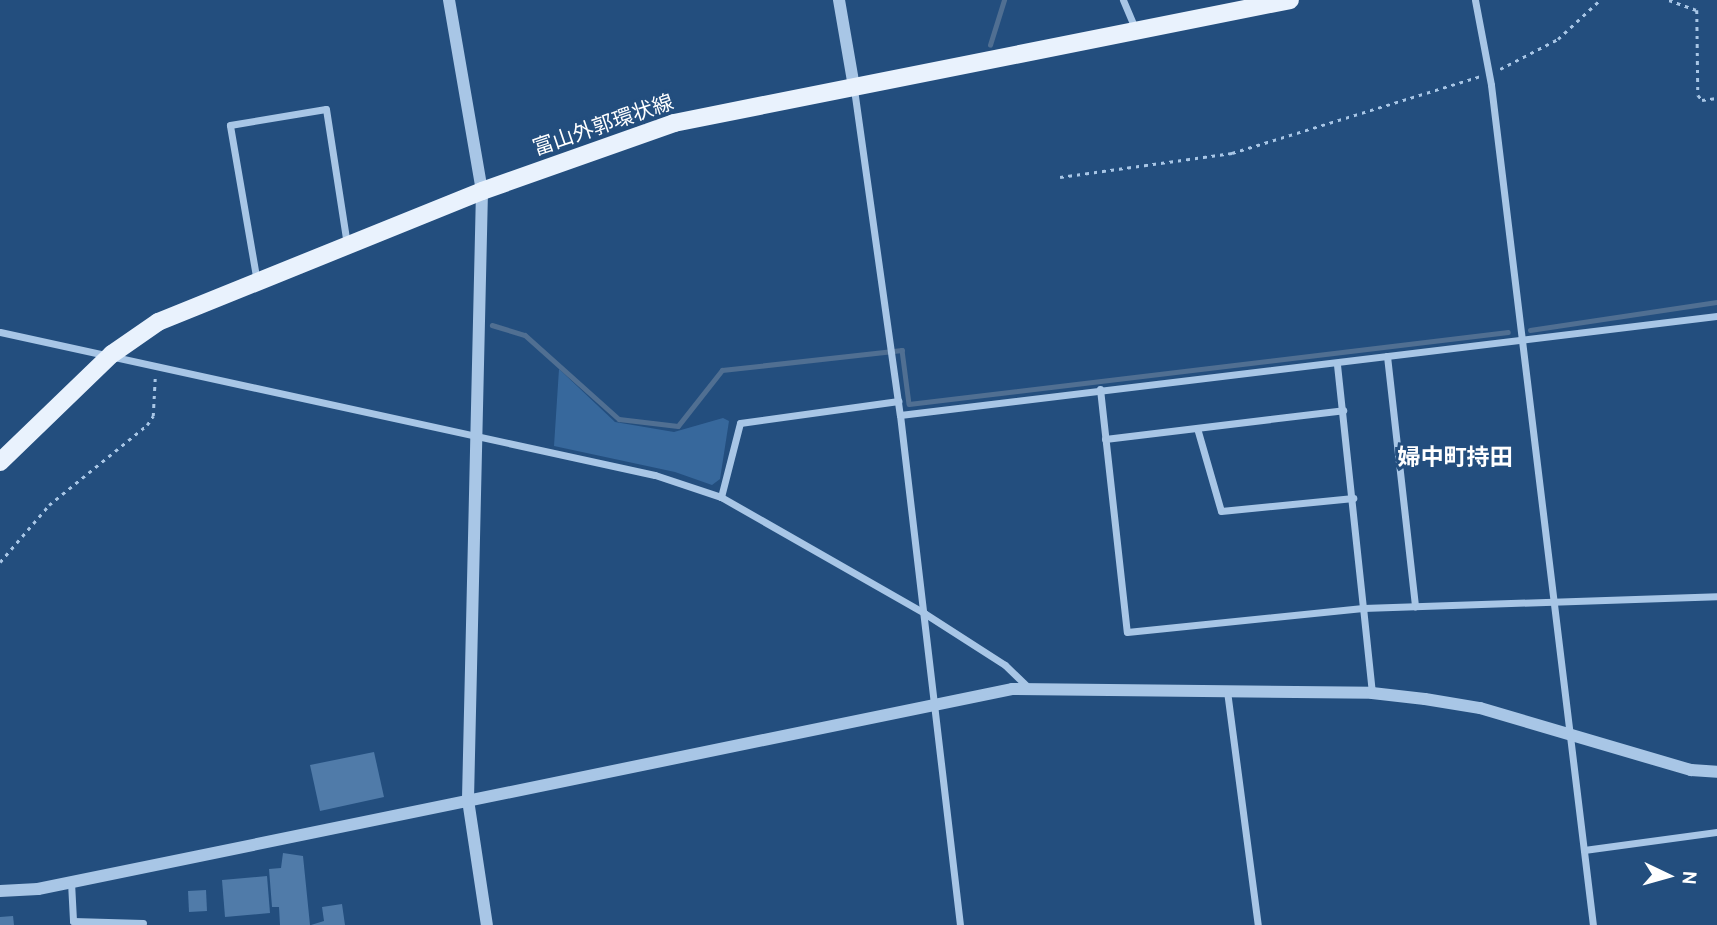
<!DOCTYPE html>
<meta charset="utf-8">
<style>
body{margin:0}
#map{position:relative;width:1717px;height:925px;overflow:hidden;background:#234e7e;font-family:Cabin,"Noto Sans JP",sans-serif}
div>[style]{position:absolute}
.green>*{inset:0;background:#37689c}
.stream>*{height:4.5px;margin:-2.25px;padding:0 2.25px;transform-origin:2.25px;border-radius:2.25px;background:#506f92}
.building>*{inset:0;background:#507ba9}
.path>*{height:2.5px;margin-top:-1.25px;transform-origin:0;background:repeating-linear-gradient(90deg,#a8c6e6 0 3.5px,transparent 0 8.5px)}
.minor>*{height:7px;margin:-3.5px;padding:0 3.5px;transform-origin:3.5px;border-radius:3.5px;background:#a8c6e6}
.tertiary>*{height:12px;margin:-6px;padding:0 6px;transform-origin:6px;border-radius:6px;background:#a8c6e6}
.primary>*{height:18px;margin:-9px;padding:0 9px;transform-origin:9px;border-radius:9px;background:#e9f2fd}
span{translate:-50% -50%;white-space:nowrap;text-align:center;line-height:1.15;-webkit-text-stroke:6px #234e7e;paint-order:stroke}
.street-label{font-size:21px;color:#fff}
.neighbourhood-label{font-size:23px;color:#fff;font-weight:700}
.north{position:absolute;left:1633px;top:841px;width:70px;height:70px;-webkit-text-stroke:5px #234e7e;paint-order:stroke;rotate:95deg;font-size:19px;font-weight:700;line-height:28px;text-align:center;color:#fff}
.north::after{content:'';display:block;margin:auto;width:24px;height:32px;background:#fff;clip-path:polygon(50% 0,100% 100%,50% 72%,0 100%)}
</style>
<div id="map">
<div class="green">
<i style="clip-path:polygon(559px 369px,615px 422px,674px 432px,723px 418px,729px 421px,720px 479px,712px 485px,675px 472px,554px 446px)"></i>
</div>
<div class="stream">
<i style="left:990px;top:45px;width:47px;rotate:-72.7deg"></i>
<i style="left:492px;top:325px;width:34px;rotate:17deg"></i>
<i style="left:525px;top:335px;width:126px;rotate:41.8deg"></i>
<i style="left:619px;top:419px;width:59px;rotate:6.8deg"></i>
<i style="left:678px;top:426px;width:71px;rotate:-51.8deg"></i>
<i style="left:722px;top:370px;width:181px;rotate:-6.3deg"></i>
<i style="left:902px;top:350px;width:54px;rotate:82.6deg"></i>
<i style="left:909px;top:404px;width:603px;rotate:-6.85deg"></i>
<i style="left:1530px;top:330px;width:189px;rotate:-8.5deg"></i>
</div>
<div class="building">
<i style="clip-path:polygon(374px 752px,384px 797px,320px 811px,310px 765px)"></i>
<i style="clip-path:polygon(283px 853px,303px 856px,310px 925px,280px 925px,279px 907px,272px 907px,269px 869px,281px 868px)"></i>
<i style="clip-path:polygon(267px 876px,270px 913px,225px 917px,222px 880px)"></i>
<i style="clip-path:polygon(206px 890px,207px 911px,189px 912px,188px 891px)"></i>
<i style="clip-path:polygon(342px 904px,345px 925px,311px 925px,324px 921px,322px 907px)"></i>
<i style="clip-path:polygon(13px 916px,14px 925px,0 925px,0 917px)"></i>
</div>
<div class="path">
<i style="left:1669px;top:0;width:30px;rotate:20deg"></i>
<i style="left:1697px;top:10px;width:85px;rotate:89.3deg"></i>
<i style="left:1698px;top:95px;width:6px;rotate:51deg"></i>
<i style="left:1702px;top:100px;width:15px;rotate:-8deg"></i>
<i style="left:1500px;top:69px;width:65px;rotate:-27.3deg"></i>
<i style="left:1558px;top:39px;width:57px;rotate:-42.9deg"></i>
<i style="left:1060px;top:177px;width:174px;rotate:-7.9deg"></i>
<i style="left:1232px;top:153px;width:260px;rotate:-17.2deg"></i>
<i style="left:0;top:562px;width:75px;rotate:-49.3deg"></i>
<i style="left:49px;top:505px;width:127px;rotate:-39.2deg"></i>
<i style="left:147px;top:425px;width:11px;rotate:-56deg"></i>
<i style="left:153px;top:416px;width:39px;rotate:-87deg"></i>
</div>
<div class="minor">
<i style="left:1123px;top:0;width:30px;rotate:67deg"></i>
<i style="left:1475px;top:0;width:86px;rotate:79.3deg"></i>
<i style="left:1491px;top:85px;width:846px;rotate:83.08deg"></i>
<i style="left:854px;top:89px;width:329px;rotate:82deg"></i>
<i style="left:900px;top:415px;width:514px;rotate:83.29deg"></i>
<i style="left:257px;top:282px;width:159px;rotate:-99.8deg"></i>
<i style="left:230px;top:125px;width:97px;rotate:-9.5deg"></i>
<i style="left:326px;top:109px;width:137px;rotate:81.2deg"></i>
<i style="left:0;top:332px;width:670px;rotate:12.32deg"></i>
<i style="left:655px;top:475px;width:70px;rotate:18.4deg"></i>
<i style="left:721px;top:497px;width:234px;rotate:29.7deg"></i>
<i style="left:924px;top:613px;width:96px;rotate:32.7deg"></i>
<i style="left:1005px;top:665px;width:35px;rotate:44deg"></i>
<i style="left:1387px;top:356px;width:252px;rotate:83.6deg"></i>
<i style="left:1100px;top:389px;width:244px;rotate:83.7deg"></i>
<i style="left:1127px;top:632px;width:237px;rotate:-5.8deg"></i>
<i style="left:1363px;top:608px;width:246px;rotate:-96.1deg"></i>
<i style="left:900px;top:415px;width:823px;rotate:-6.91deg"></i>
<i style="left:1197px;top:428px;width:86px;rotate:73.9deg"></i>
<i style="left:1221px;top:511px;width:133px;rotate:-5.6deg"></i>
<i style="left:1105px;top:439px;width:240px;rotate:-6.9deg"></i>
<i style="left:721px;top:497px;width:76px;rotate:-75.6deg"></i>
<i style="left:740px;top:423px;width:160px;rotate:-7.9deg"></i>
<i style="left:1227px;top:691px;width:236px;rotate:82.5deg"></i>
<i style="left:1372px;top:693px;width:85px;rotate:-96deg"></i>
<i style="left:1363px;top:608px;width:354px;rotate:-1.9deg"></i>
<i style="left:1584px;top:850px;width:134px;rotate:-7.7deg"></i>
<i style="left:71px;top:882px;width:39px;rotate:87deg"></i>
<i style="left:73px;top:921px;width:70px;rotate:1.6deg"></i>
</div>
<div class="tertiary">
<i style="left:449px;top:0;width:194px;rotate:80.2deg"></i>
<i style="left:482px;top:191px;width:609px;rotate:91.32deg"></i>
<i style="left:468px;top:800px;width:126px;rotate:81.4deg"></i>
<i style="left:839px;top:0;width:88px;rotate:80.2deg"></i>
<i style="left:0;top:891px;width:38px;rotate:-3deg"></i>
<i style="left:38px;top:889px;width:994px;rotate:-11.6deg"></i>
<i style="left:1012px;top:689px;width:360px;rotate:0.6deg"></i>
<i style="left:1372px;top:693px;width:53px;rotate:6.5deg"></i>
<i style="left:1425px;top:699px;width:56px;rotate:9.3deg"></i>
<i style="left:1480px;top:708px;width:220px;rotate:16.4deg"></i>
<i style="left:1691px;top:770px;width:26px;rotate:4deg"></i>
</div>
<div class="primary">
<i style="left:0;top:462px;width:156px;rotate:-44deg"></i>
<i style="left:112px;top:354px;width:56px;rotate:-34.8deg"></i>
<i style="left:158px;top:322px;width:349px;rotate:-22deg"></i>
<i style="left:482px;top:191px;width:204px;rotate:-19.5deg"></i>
<i style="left:674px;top:123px;width:628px;rotate:-11.29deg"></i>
</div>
<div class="street-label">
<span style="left:603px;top:125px;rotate:-19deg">富山外郭環状線</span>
</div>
<div class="neighbourhood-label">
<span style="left:1455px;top:457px">婦中町持田</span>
</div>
<div class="north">N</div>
</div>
